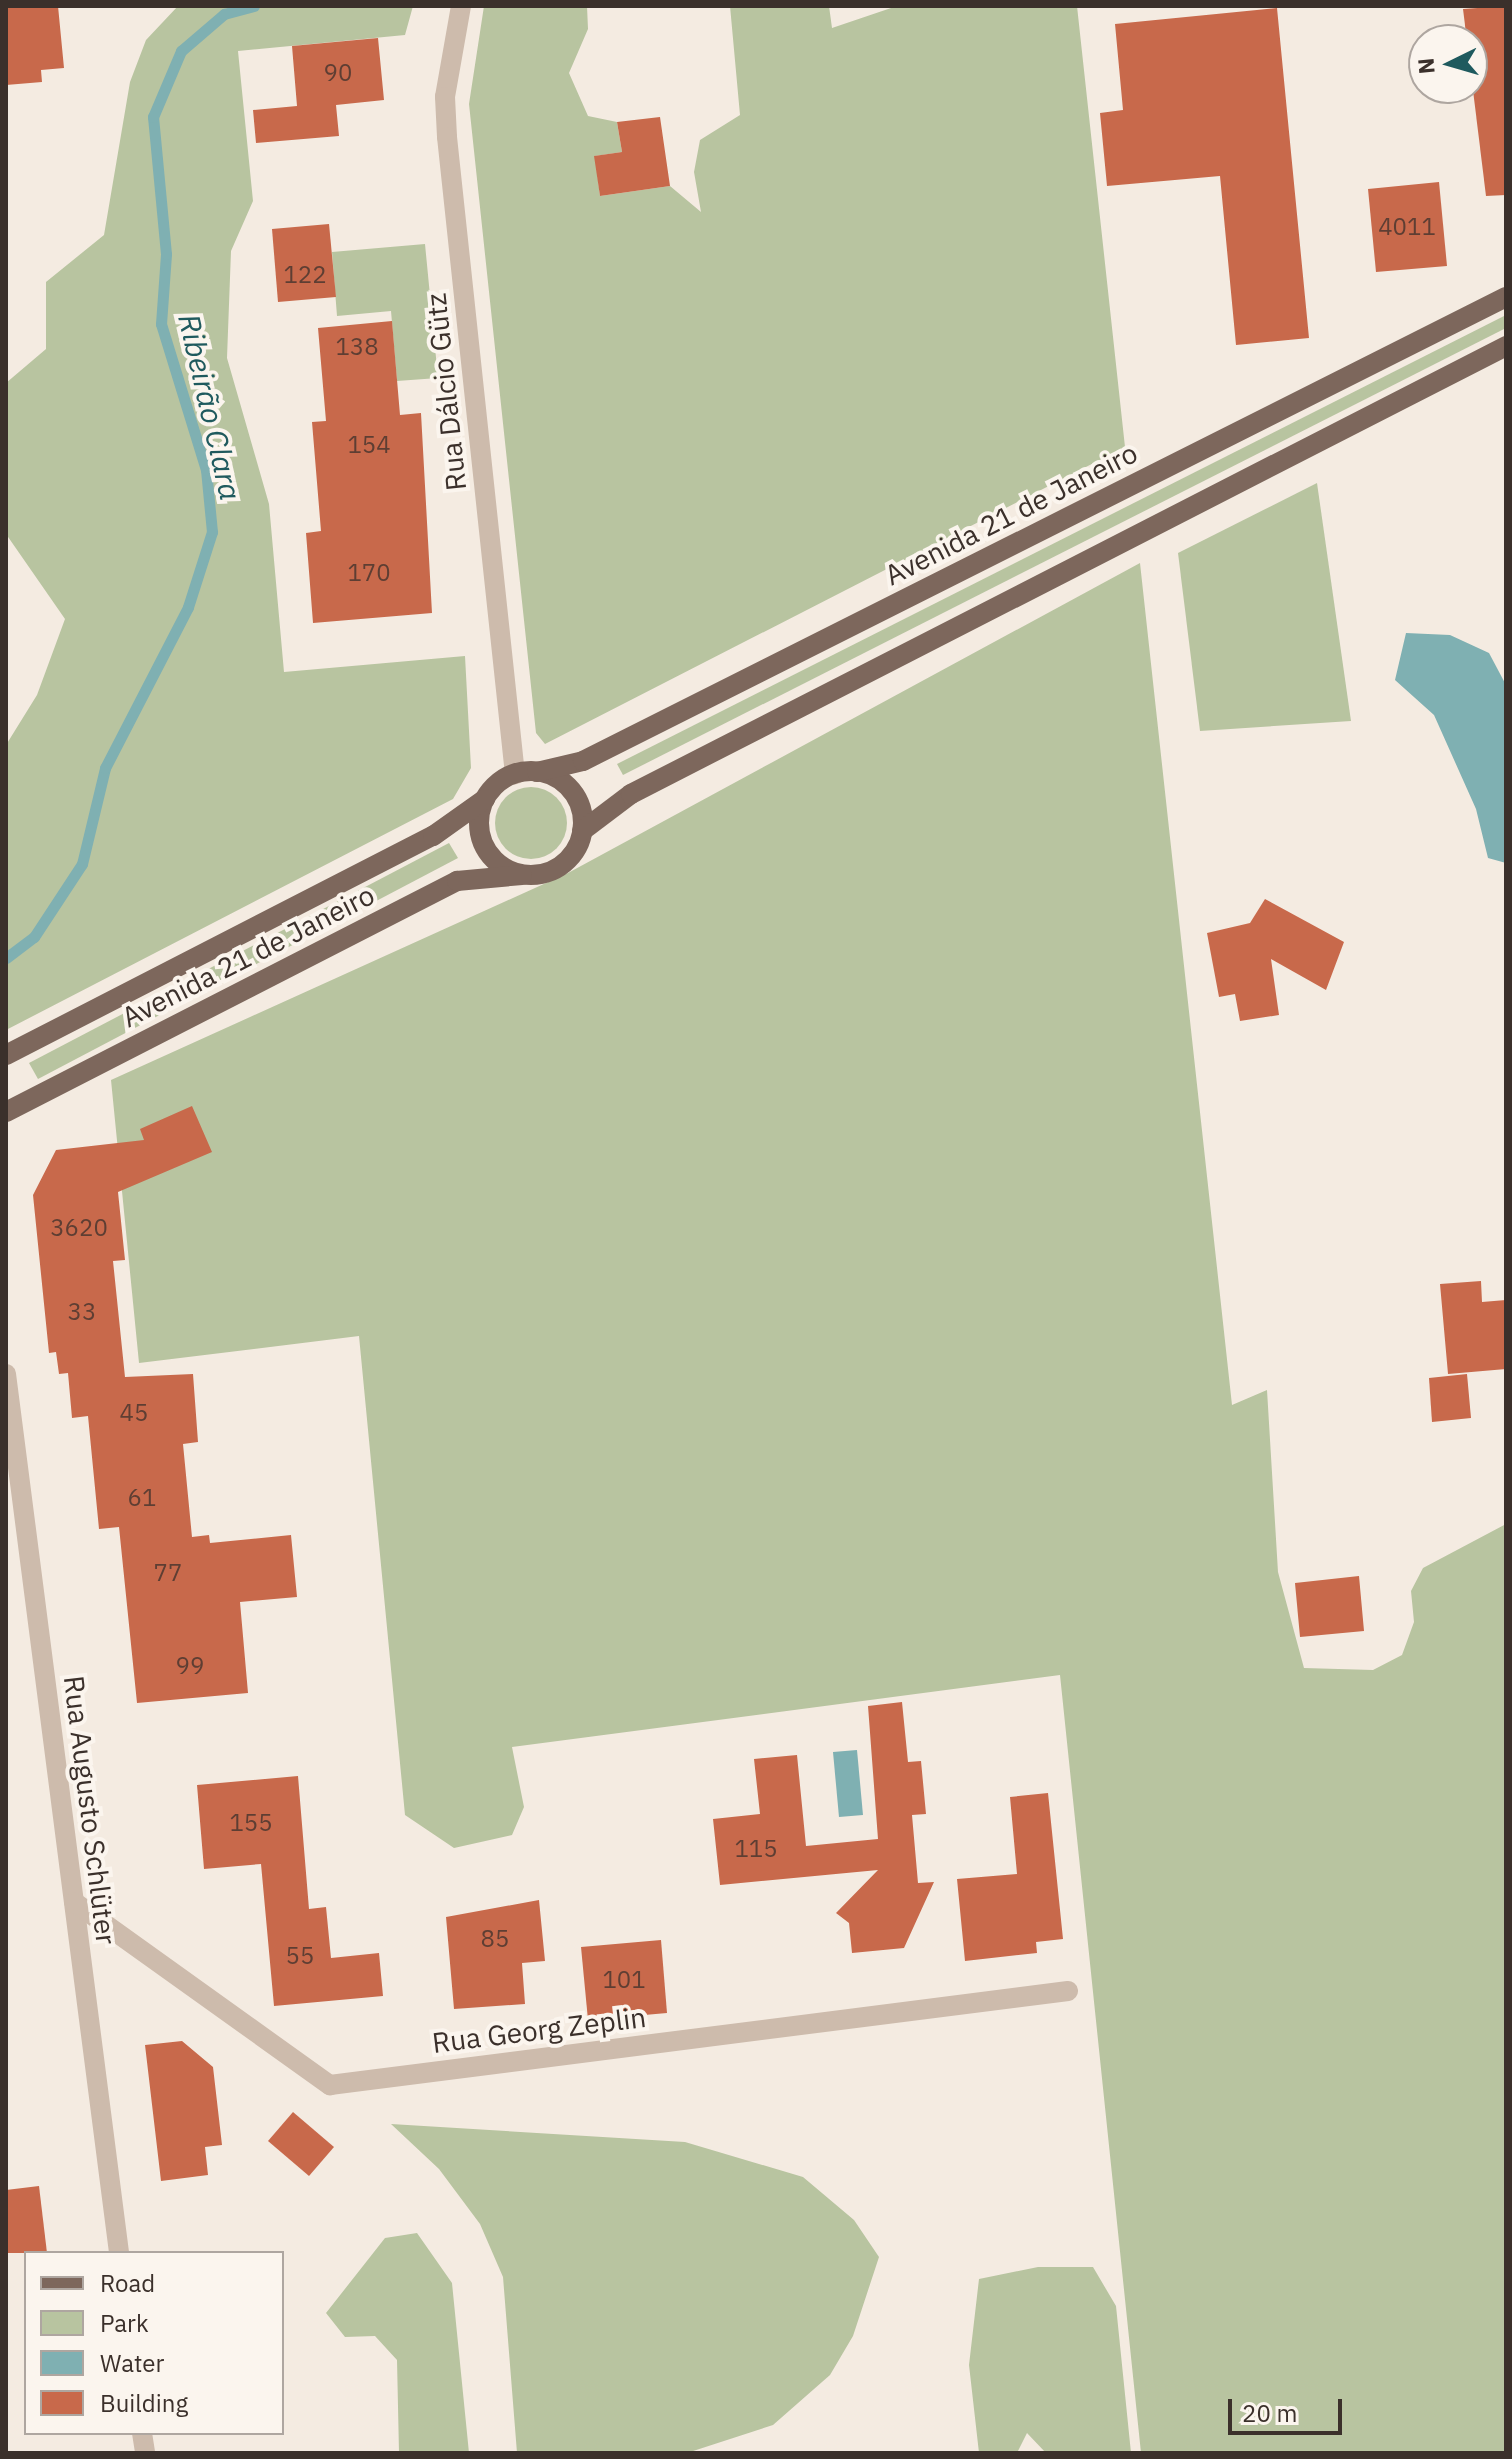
<!DOCTYPE html>
<meta charset="utf-8">
<style>
body{margin:0}
#map{position:relative;width:1512px;height:2459px;overflow:hidden;background:#f4ebe1;font-family:"IBM Plex Sans",sans-serif}
div>[style]{position:absolute}
.green>*{inset:0;background:#b8c4a0}
.round{border-radius:50%}
.water>*{inset:0;background:#7fb0b2}
.stream>*{height:11px;margin:-5.5px;padding:0 5.5px;transform-origin:5.5px;border-radius:5.5px;background:#7fb0b2}
.building>*{inset:0;background:#c8694b}
.minor>*{height:20px;margin:-10px;padding:0 10px;transform-origin:10px;border-radius:10px;background:#cdbbac}
.major>*{height:20px;margin:-10px;padding:0 10px;transform-origin:10px;border-radius:10px;background:#7d675c}
.major>.ring{margin:-10px;padding:0;box-sizing:content-box;background:none;border:20px solid #7d675c;border-radius:50%}
span{translate:-50% -50%;white-space:nowrap;text-align:center;line-height:1.15;-webkit-text-stroke:8px #fbf5ee;paint-order:stroke}
.number-label{font-size:24px;color:#5e3e33}
.number-label span{-webkit-text-stroke-width:0}
.street-label{font-size:28px;color:#3b302b}
.water-label{font-size:30px;color:#1f5a5e;font-style:italic}
.frame{position:absolute;inset:0;border:8px solid #3b302b;pointer-events:none}
.legend{position:absolute;left:24px;top:2251px;width:260px;height:184px;box-sizing:border-box;background:#fbf5ee;border:2px solid #aea6a0;margin:0;padding:10px 14px;list-style:none;font-size:24px;color:#3b302b}
.legend li{display:flex;align-items:center;gap:16px;height:40px}
.legend b{width:40px;border:2px solid #aea6a0}
.north{position:absolute;left:1408px;top:24px;width:80px;height:80px;box-sizing:border-box;background:#fbf5ee;border:2px solid #aea6a0;border-radius:50%;rotate:265deg;font-size:22px;font-weight:700;line-height:32px;text-align:center;color:#3b302b}
.north::after{content:'';display:block;margin:auto;width:28px;height:36px;background:#1f5a5e;clip-path:polygon(50% 0,100% 100%,50% 72%,0 100%)}
.scale{position:absolute;left:1228px;top:2399px;width:114px;height:36px;box-sizing:border-box;border:4px solid #3b302b;border-top:0;padding-left:10px;font-size:24px;line-height:28px;white-space:nowrap;color:#3b302b;-webkit-text-stroke:6px #fbf5ee;paint-order:stroke}
</style>
<div id="map">
<div class="green">
<i style="clip-path:polygon(178px 6px,413px 6px,405px 35px,238px 51px,253px 201px,231px 251px,227px 358px,269px 504px,284px 672px,465px 656px,471px 768px,453px 799px,6px 1030px,6px 745px,37px 695px,65px 619px,6px 534px,6px 383px,46px 349px,46px 282px,104px 235px,130px 82px,146px 40px)"></i>
<i style="clip-path:polygon(484px 6px,587px 6px,588px 29px,569px 73px,588px 116px,617px 122px,622px 152px,595px 156px,600px 196px,670px 186px,701px 212px,694px 172px,700px 140px,740px 115px,730px 6px,829px 6px,832px 28px,897px 6px,1077px 6px,1125px 447px,545px 744px,536px 733px,469px 104px)"></i>
<i style="clip-path:polygon(425px 244px,438px 378px,397px 381px,391px 311px,337px 316px,332px 252px)"></i>
<i style="clip-path:polygon(1506px 315px,1506px 328px,623px 775px,617px 764px)"></i>
<i style="clip-path:polygon(1317px 483px,1351px 721px,1200px 731px,1178px 553px)"></i>
<i style="clip-path:polygon(1140px 563px,1232px 1405px,1267px 1390px,1278px 1572px,1304px 1668px,1373px 1670px,1402px 1655px,1414px 1622px,1411px 1591px,1423px 1568px,1506px 1524px,1506px 2453px,1141px 2453px,1060px 1675px,512px 1747px,524px 1807px,512px 1835px,454px 1848px,405px 1815px,359px 1336px,139px 1363px,111px 1080px,568px 873px)"></i>
<i class="round" style="left:495px;top:787px;width:72px;height:72px"></i>
<i style="clip-path:polygon(449px 843px,458px 858px,38px 1079px,29px 1063px)"></i>
<i style="clip-path:polygon(391px 2124px,685px 2142px,803px 2177px,854px 2220px,879px 2257px,853px 2336px,830px 2375px,773px 2425px,687px 2453px,517px 2453px,503px 2277px,480px 2224px,439px 2169px)"></i>
<i style="clip-path:polygon(417px 2233px,452px 2283px,469px 2453px,399px 2453px,397px 2360px,375px 2336px,345px 2337px,326px 2313px,385px 2238px)"></i>
<i style="clip-path:polygon(1038px 2267px,1093px 2267px,1116px 2306px,1131px 2453px,1046px 2453px,1027px 2433px,1017px 2453px,979px 2453px,969px 2365px,979px 2279px)"></i>
</div>
<div class="water">
<i style="clip-path:polygon(1406px 633px,1450px 635px,1489px 653px,1506px 685px,1506px 863px,1488px 858px,1476px 809px,1434px 715px,1395px 680px)"></i>
<i style="clip-path:polygon(857px 1750px,863px 1815px,839px 1817px,833px 1752px)"></i>
</div>
<div class="stream">
<i style="left:6px;top:958px;width:35px;rotate:-37deg"></i>
<i style="left:34px;top:937px;width:87px;rotate:-56.7deg"></i>
<i style="left:82px;top:864px;width:99px;rotate:-76.5deg"></i>
<i style="left:105px;top:768px;width:181px;rotate:-62.7deg"></i>
<i style="left:188px;top:607px;width:79px;rotate:-72.3deg"></i>
<i style="left:212px;top:532px;width:62px;rotate:-95.5deg"></i>
<i style="left:206px;top:470px;width:153px;rotate:-107.1deg"></i>
<i style="left:161px;top:324px;width:70px;rotate:-85.9deg"></i>
<i style="left:166px;top:254px;width:138px;rotate:-95.4deg"></i>
<i style="left:153px;top:117px;width:72px;rotate:-67deg"></i>
<i style="left:181px;top:51px;width:57px;rotate:-40.7deg"></i>
<i style="left:224px;top:14px;width:31px;rotate:-15deg"></i>
</div>
<div class="building">
<i style="clip-path:polygon(58px 6px,64px 68px,41px 70px,42px 82px,6px 85px,6px 8px)"></i>
<i style="clip-path:polygon(1506px 6px,1506px 195px,1486px 196px,1463px 9px)"></i>
<i style="clip-path:polygon(1277px 8px,1309px 338px,1236px 345px,1220px 176px,1107px 186px,1100px 113px,1123px 110px,1115px 24px)"></i>
<i style="clip-path:polygon(378px 38px,384px 100px,336px 105px,339px 136px,256px 143px,253px 110px,297px 106px,292px 46px)"></i>
<i style="clip-path:polygon(660px 117px,670px 186px,600px 196px,594px 156px,622px 152px,617px 122px)"></i>
<i style="clip-path:polygon(1439px 182px,1447px 266px,1376px 272px,1368px 189px)"></i>
<i style="clip-path:polygon(329px 224px,336px 297px,278px 302px,272px 229px)"></i>
<i style="clip-path:polygon(392px 321px,400px 415px,421px 413px,432px 613px,313px 623px,306px 533px,321px 531px,312px 422px,326px 421px,318px 328px)"></i>
<i style="clip-path:polygon(1265px 899px,1344px 942px,1326px 990px,1271px 959px,1279px 1015px,1240px 1021px,1235px 994px,1219px 997px,1207px 933px,1250px 923px)"></i>
<i style="clip-path:polygon(192px 1106px,212px 1152px,118px 1192px,125px 1260px,113px 1261px,125px 1377px,193px 1374px,198px 1442px,183px 1444px,192px 1537px,209px 1535px,210px 1543px,291px 1535px,297px 1597px,240px 1602px,248px 1693px,137px 1703px,119px 1527px,99px 1529px,88px 1416px,72px 1418px,68px 1373px,59px 1374px,56px 1352px,49px 1353px,33px 1195px,56px 1150px,144px 1140px,140px 1129px)"></i>
<i style="clip-path:polygon(1481px 1281px,1482px 1302px,1506px 1300px,1506px 1369px,1448px 1374px,1440px 1284px)"></i>
<i style="clip-path:polygon(1467px 1374px,1471px 1418px,1432px 1422px,1429px 1378px)"></i>
<i style="clip-path:polygon(1359px 1576px,1364px 1631px,1300px 1637px,1295px 1583px)"></i>
<i style="clip-path:polygon(902px 1702px,908px 1762px,921px 1761px,926px 1814px,912px 1815px,918px 1883px,934px 1882px,904px 1948px,852px 1953px,849px 1923px,836px 1913px,878px 1870px,720px 1885px,713px 1819px,760px 1814px,754px 1759px,797px 1755px,806px 1846px,878px 1839px,868px 1706px)"></i>
<i style="clip-path:polygon(298px 1776px,309px 1909px,326px 1907px,331px 1958px,379px 1953px,383px 1996px,274px 2006px,261px 1864px,204px 1869px,197px 1785px)"></i>
<i style="clip-path:polygon(1048px 1793px,1063px 1939px,1036px 1942px,1037px 1953px,965px 1961px,957px 1879px,1017px 1874px,1010px 1797px)"></i>
<i style="clip-path:polygon(539px 1900px,545px 1961px,522px 1963px,525px 2004px,454px 2009px,446px 1917px)"></i>
<i style="clip-path:polygon(661px 1940px,667px 2013px,588px 2020px,581px 1947px)"></i>
<i style="clip-path:polygon(182px 2041px,213px 2067px,222px 2145px,205px 2147px,208px 2175px,161px 2181px,145px 2045px)"></i>
<i style="clip-path:polygon(293px 2112px,334px 2147px,309px 2176px,268px 2141px)"></i>
<i style="clip-path:polygon(39px 2186px,47px 2253px,6px 2253px,6px 2190px)"></i>
</div>
<div class="minor">
<i style="left:461px;top:6px;width:92px;rotate:100deg"></i>
<i style="left:445px;top:97px;width:40px;rotate:87.1deg"></i>
<i style="left:447px;top:137px;width:641px;rotate:83.91deg"></i>
<i style="left:6px;top:1374px;width:886px;rotate:82.67deg"></i>
<i style="left:74px;top:1902px;width:315px;rotate:35.6deg"></i>
<i style="left:330px;top:2085px;width:744px;rotate:-7.26deg"></i>
<i style="left:142px;top:2433px;width:20px;rotate:81deg"></i>
</div>
<div class="major">
<i class="ring" style="left:479px;top:771px;width:84px;height:84px"></i>
<i style="left:537px;top:772px;width:47px;rotate:-13.4deg"></i>
<i style="left:583px;top:761px;width:1033px;rotate:-26.69deg"></i>
<i style="left:582px;top:831px;width:61px;rotate:-37.1deg"></i>
<i style="left:631px;top:794px;width:983px;rotate:-27.11deg"></i>
<i style="left:6px;top:1055px;width:480px;rotate:-27.2deg"></i>
<i style="left:433px;top:836px;width:64px;rotate:-35.4deg"></i>
<i style="left:6px;top:1112px;width:507px;rotate:-27.12deg"></i>
<i style="left:457px;top:881px;width:65px;rotate:-5.3deg"></i>
</div>
<div class="number-label">
<span style="left:338px;top:73px">90</span>
<span style="left:1407px;top:227px">4011</span>
<span style="left:305px;top:275px">122</span>
<span style="left:357px;top:347px">138</span>
<span style="left:369px;top:445px">154</span>
<span style="left:369px;top:573px">170</span>
<span style="left:79px;top:1228px">3620</span>
<span style="left:82px;top:1312px">33</span>
<span style="left:134px;top:1413px">45</span>
<span style="left:142px;top:1498px">61</span>
<span style="left:168px;top:1573px">77</span>
<span style="left:190px;top:1666px">99</span>
<span style="left:251px;top:1823px">155</span>
<span style="left:756px;top:1849px">115</span>
<span style="left:495px;top:1939px">85</span>
<span style="left:300px;top:1956px">55</span>
<span style="left:624px;top:1980px">101</span>
</div>
<div class="street-label">
<span style="left:446px;top:392px;rotate:-96deg">Rua Dálcio Gütz</span>
<span style="left:1011px;top:514px;rotate:-27deg">Avenida 21 de Janeiro</span>
<span style="left:248px;top:956px;rotate:-27deg">Avenida 21 de Janeiro</span>
<span style="left:90px;top:1810px;rotate:83deg">Rua Augusto Schlüter</span>
<span style="left:539px;top:2030px;rotate:-7deg">Rua Georg Zeplin</span>
</div>
<div class="water-label">
<span style="left:210px;top:407px;rotate:77deg">Ribeirão Clara</span>
</div>
<div class="frame"></div>
<ul class="legend">
<li><b style="height:10px;background:#7d675c"></b>Road</li>
<li><b style="height:22px;background:#b8c4a0"></b>Park</li>
<li><b style="height:22px;background:#7fb0b2"></b>Water</li>
<li><b style="height:22px;background:#c8694b"></b>Building</li>
</ul>
<div class="north">N</div>
<div class="scale">20 m</div>
</div>
